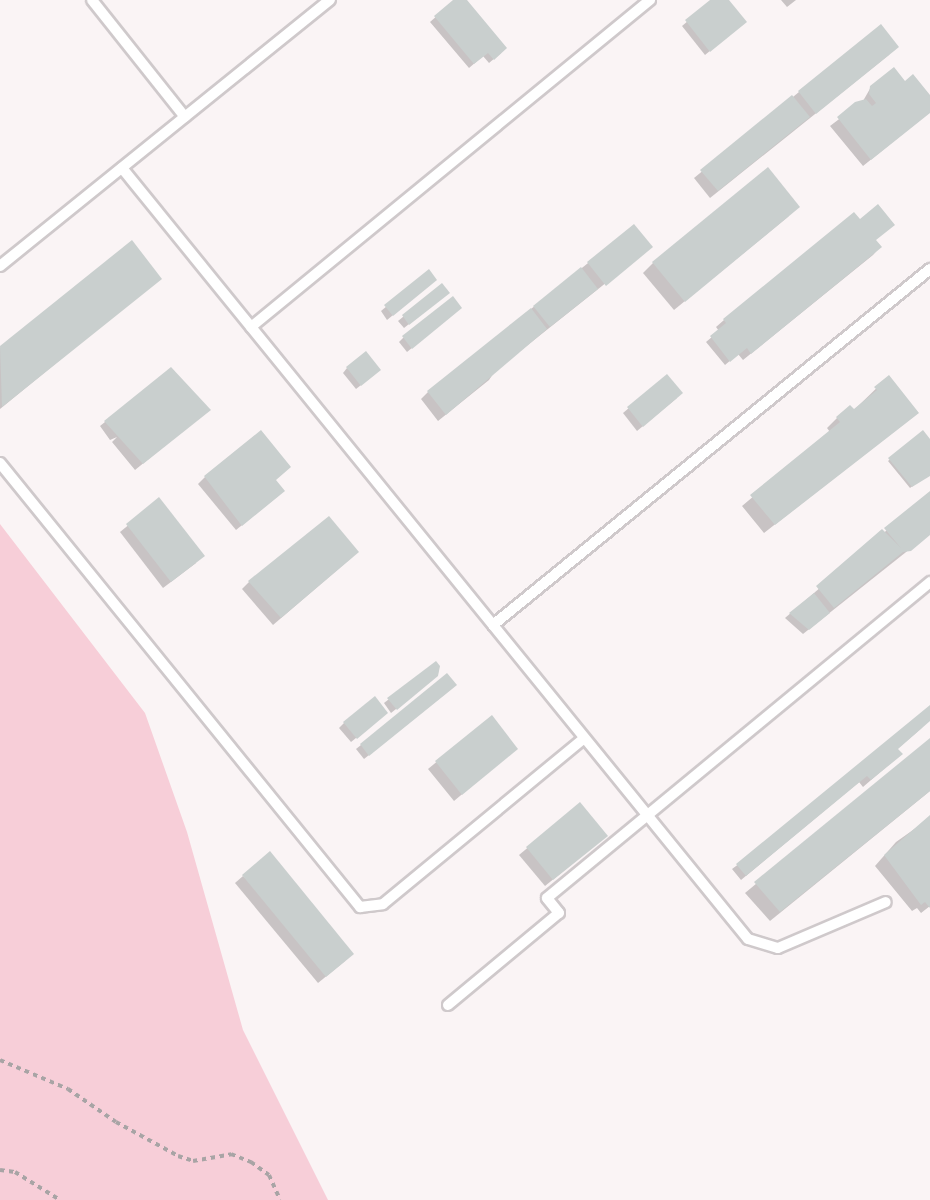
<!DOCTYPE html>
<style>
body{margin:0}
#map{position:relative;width:930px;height:1200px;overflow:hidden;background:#faf4f5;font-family:Manrope,sans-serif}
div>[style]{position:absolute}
.green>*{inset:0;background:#f7ced8}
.shadow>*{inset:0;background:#0003}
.building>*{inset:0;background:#c9cfce}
.path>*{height:4px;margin-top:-2px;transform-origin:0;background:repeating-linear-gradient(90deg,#a8a4a5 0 4.5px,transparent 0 9px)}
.roads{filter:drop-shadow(2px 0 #cfc9cb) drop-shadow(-2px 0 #cfc9cb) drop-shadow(0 2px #cfc9cb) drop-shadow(0 -2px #cfc9cb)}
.lane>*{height:10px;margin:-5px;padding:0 5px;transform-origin:5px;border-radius:5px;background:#fff}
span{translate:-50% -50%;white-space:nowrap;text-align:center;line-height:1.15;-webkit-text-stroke:4.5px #faf4f5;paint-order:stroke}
</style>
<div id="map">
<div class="green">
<i style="clip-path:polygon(0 524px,145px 713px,187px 832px,243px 1030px,328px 1200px,0 1200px)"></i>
</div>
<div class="shadow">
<i style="clip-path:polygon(455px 0,465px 0,501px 53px,489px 63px,483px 56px,469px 68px,430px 22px)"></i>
<i style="clip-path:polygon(713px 0,727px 0,740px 26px,705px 55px,682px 26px)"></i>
<i style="clip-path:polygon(781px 0,796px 0,787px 7px)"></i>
<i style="clip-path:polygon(890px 54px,710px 198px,694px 178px,799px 92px)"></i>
<i style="clip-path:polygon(905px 83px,930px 97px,930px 112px,863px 166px,830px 126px,863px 101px,871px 87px)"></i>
<i style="clip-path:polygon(789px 216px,674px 310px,643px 273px,653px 263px)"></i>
<i style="clip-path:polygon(634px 226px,646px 251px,495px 371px,489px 380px,438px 421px,421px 399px,428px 392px)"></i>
<i style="clip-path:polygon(875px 241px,880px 247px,873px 255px,743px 360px,738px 354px,725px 365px,706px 342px,719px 331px,716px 327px,724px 320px)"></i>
<i style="clip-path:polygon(131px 242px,160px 278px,0 409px,0 348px)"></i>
<i style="clip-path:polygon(429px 271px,431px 284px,387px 320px,381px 311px)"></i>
<i style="clip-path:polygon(442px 285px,443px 297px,404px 328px,398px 321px)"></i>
<i style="clip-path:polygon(456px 312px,407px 352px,399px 342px,403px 338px)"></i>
<i style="clip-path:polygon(347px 368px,375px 374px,356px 389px,343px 373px)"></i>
<i style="clip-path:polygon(171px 369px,209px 410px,135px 470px,112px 442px,117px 437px,110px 440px,100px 426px)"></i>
<i style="clip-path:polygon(667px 376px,677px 398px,637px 431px,623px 413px)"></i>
<i style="clip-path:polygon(888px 377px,917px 413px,764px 533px,742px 506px,830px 432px,827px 428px,837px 418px,850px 407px,853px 411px)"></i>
<i style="clip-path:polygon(923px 432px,930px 441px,930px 473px,910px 488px,888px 461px)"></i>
<i style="clip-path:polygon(205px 477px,274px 480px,278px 496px,236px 530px,198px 484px)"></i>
<i style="clip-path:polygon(930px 493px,930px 533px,803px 634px,785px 618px)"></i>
<i style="clip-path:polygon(159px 500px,196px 563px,163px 588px,120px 532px)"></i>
<i style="clip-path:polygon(350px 559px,273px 625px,242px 589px,249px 582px)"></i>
<i style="clip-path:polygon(435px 663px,431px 681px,391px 713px,384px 703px)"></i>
<i style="clip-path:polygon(450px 690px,364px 759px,356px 749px,361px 745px)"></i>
<i style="clip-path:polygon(382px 717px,351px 742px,339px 728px,344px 723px)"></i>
<i style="clip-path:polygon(491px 717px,516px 749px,454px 801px,428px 769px)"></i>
<i style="clip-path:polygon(923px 727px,897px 749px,893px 761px,863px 787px,859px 782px,741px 880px,732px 869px)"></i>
<i style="clip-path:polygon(930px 740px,930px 791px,770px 921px,745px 893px)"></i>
<i style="clip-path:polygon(580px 804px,598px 843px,545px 886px,519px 855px)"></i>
<i style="clip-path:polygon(930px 818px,930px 906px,921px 913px,917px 908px,912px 911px,875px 866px,896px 842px)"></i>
<i style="clip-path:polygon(243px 876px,345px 961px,318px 983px,235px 883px)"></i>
</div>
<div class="building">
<i style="clip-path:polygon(453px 0,467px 0,507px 48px,494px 60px,488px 53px,474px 64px,434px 16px)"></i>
<i style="clip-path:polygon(710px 0,729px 0,747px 22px,710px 52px,685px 20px)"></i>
<i style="clip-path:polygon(881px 24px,899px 47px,816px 114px,798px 91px)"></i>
<i style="clip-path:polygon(894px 67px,905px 81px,913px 74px,930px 95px,930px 113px,871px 160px,837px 117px,855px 102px,866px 99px,872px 106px,876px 103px,869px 94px,870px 86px)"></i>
<i style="clip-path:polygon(792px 95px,810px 117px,718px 191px,700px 170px)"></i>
<i style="clip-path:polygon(768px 167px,800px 207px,685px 302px,652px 262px)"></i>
<i style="clip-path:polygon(878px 204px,895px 225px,876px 240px,882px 247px,751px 354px,747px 348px,730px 362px,710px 336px,726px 323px,723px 319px,854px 212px,860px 219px)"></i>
<i style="clip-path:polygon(634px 224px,653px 247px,606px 286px,587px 262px)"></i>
<i style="clip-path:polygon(132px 240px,162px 279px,2px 407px,0 346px)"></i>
<i style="clip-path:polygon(581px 267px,598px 289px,550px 327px,533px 306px)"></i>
<i style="clip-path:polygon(429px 269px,437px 280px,393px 316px,384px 305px)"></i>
<i style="clip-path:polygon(442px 283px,450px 293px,409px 325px,402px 315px)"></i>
<i style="clip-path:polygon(453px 296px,462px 308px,412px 349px,402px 336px)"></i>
<i style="clip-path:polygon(531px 308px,547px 329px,446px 415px,427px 391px)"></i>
<i style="clip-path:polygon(366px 351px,381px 370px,361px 386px,346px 367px)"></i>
<i style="clip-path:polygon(171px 367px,211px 410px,143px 464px,104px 421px)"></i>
<i style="clip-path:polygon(667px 374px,683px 393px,643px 427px,627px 407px)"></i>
<i style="clip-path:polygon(889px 375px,919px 413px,775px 525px,750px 495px,840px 422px,836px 417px,850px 405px,854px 409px,877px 390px,874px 387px)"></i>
<i style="clip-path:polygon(261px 430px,291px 467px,276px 480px,285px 491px,242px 526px,204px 476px)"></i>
<i style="clip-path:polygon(923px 430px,930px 439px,930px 476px,912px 487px,888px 458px)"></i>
<i style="clip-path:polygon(930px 491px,930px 535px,911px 551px,903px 552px,834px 608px,816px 586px,882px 529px,901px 548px,884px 528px)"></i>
<i style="clip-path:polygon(159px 497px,205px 556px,171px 582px,126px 524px)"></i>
<i style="clip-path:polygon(329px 516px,359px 552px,281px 618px,248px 581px)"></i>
<i style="clip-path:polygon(814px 593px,830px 613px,809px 630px,789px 613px)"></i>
<i style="clip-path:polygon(436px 661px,440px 666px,438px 676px,397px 710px,387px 698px)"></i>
<i style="clip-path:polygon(447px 673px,457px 685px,369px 756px,360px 744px)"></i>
<i style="clip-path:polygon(375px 696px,388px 713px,357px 739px,343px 722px)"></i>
<i style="clip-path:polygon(930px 705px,930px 721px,898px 749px,903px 754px,871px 780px,867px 776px,746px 876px,736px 864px)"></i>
<i style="clip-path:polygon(492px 715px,518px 749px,462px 795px,435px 761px)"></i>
<i style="clip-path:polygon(930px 738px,930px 791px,780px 912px,754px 882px)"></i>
<i style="clip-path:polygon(580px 802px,608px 836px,553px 880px,526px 847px)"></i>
<i style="clip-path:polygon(930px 815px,930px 908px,925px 902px,921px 905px,884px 855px)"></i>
<i style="clip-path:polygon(270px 851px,354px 954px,326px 977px,242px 875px)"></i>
</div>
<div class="path">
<i style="left:0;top:1060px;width:74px;rotate:23.1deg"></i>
<i style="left:68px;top:1089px;width:58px;rotate:34.5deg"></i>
<i style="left:116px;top:1122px;width:71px;rotate:28.7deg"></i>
<i style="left:178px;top:1156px;width:16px;rotate:18deg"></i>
<i style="left:193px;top:1161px;width:39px;rotate:-10deg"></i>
<i style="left:231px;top:1154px;width:22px;rotate:22deg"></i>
<i style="left:251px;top:1162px;width:22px;rotate:36deg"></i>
<i style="left:269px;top:1175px;width:27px;rotate:66deg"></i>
<i style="left:0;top:1170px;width:15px;rotate:8deg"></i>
<i style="left:15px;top:1172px;width:53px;rotate:31.9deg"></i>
</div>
<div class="roads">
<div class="lane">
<i style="left:92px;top:0;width:149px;rotate:51.5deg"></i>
<i style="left:122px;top:168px;width:993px;rotate:50.93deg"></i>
<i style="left:748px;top:939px;width:31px;rotate:17deg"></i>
<i style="left:778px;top:948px;width:117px;rotate:-23.1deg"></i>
<i style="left:0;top:266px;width:424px;rotate:-38.9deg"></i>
<i style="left:251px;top:327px;width:516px;rotate:-39.34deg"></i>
<i style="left:0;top:463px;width:572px;rotate:50.96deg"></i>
<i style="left:360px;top:907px;width:23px;rotate:-7deg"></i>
<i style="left:383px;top:904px;width:259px;rotate:-39.5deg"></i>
<i style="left:493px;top:625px;width:564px;rotate:-39.17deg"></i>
<i style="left:448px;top:1005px;width:144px;rotate:-39.7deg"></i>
<i style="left:559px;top:913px;width:19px;rotate:-129deg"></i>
<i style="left:547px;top:898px;width:497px;rotate:-39.5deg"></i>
</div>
</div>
</div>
